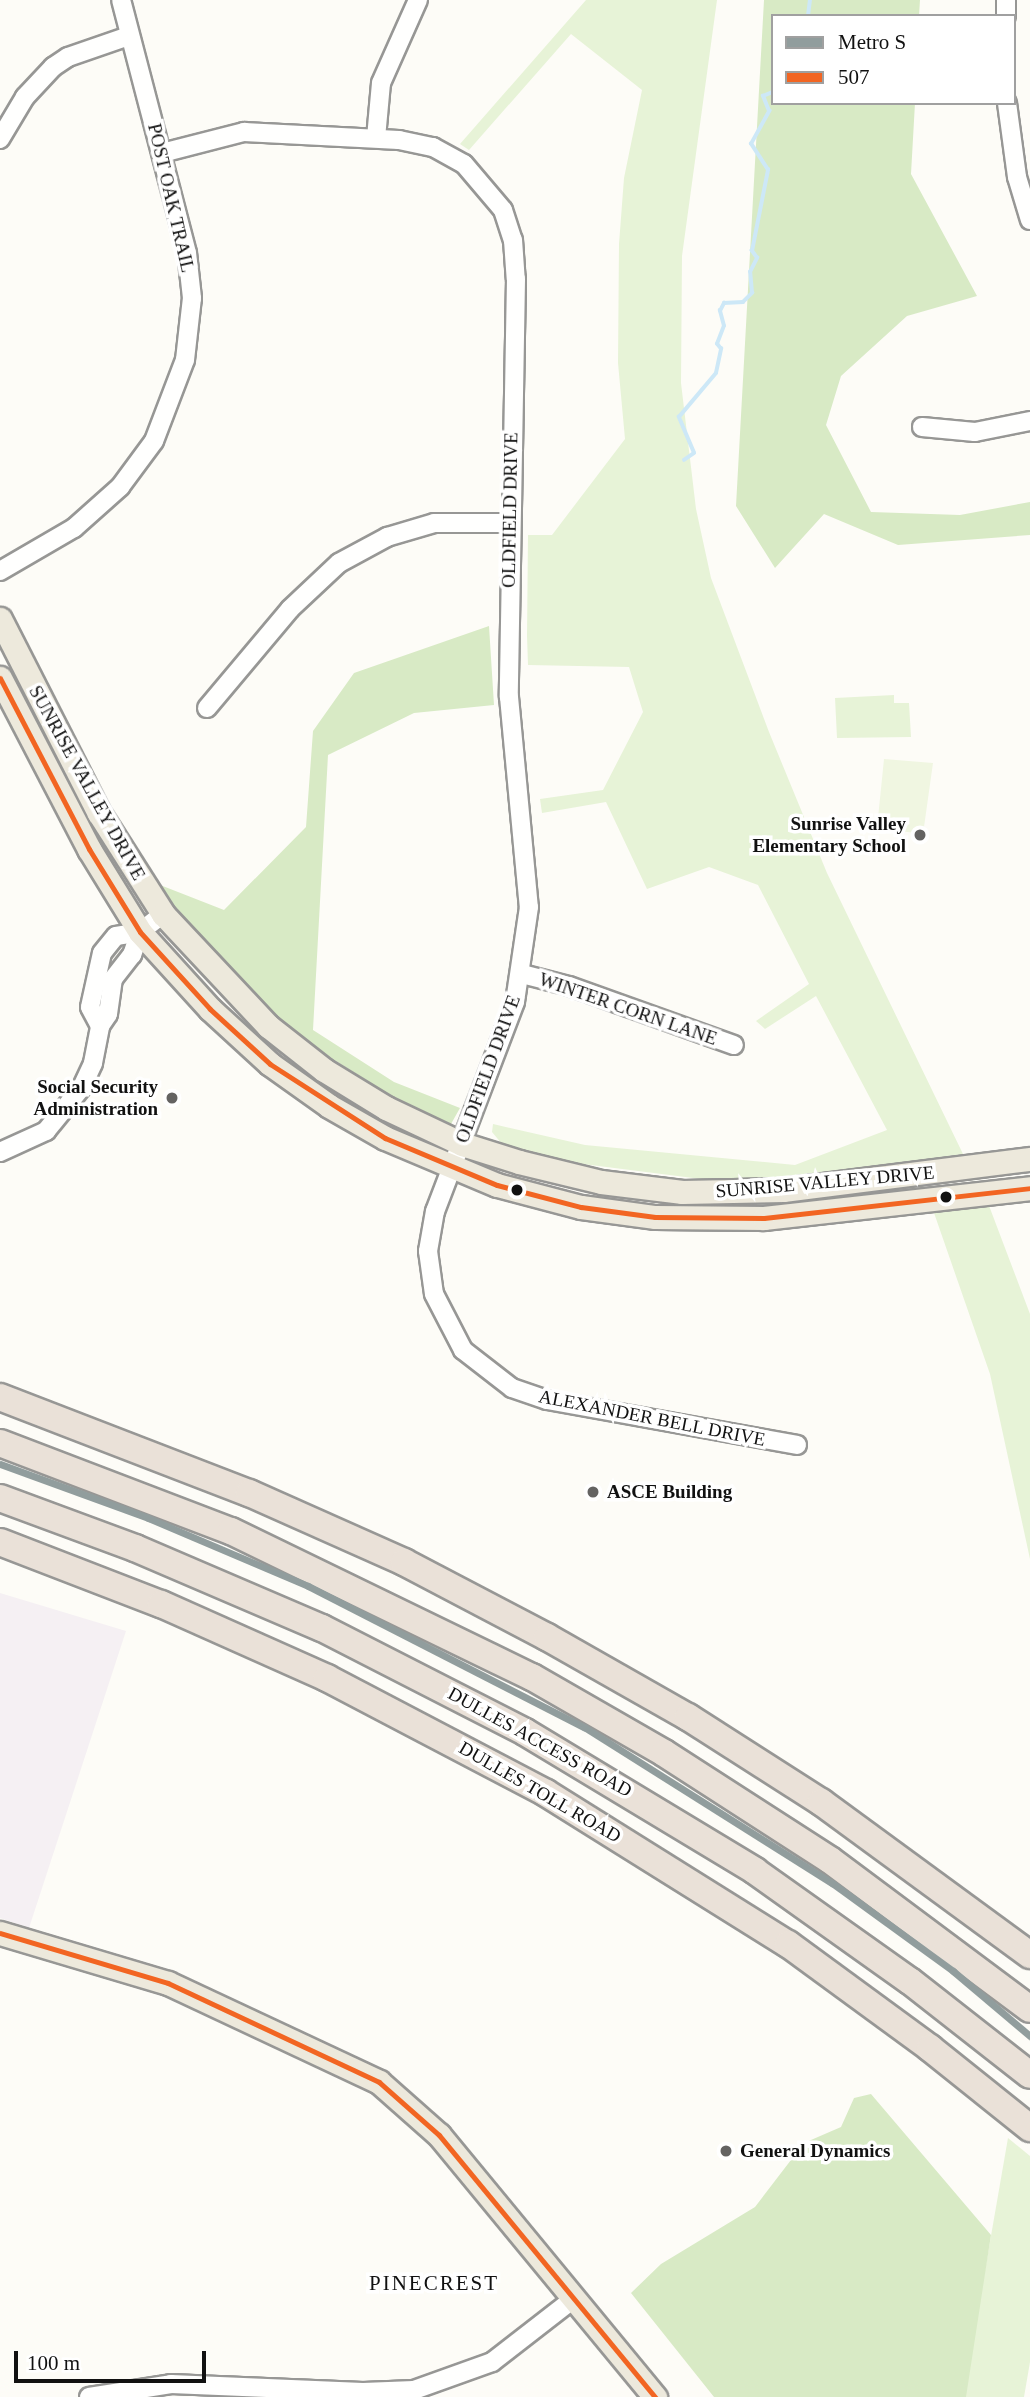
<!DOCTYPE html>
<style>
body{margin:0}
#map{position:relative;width:1030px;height:2397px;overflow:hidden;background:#fdfcf7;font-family:"Times New Roman",serif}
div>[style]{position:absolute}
.industrial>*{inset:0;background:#f5f0f3}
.green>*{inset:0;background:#e7f3d7}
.forest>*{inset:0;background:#d8eac5}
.pitch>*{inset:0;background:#f0f6e1}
.stream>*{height:3.5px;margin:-1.75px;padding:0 1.75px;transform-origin:1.75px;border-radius:1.75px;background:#cde8f7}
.roads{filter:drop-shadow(2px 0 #979795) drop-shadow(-2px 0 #979795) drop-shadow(0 2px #979795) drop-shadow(0 -2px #979795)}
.minor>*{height:18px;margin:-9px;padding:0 9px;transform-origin:9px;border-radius:9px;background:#fffffe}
.major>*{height:23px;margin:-11.5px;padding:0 11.5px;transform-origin:11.5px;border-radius:11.5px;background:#ede9dc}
.highway>*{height:26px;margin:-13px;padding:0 13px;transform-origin:13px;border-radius:13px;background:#eae1d8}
.bus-1>*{height:5px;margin:-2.5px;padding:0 2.5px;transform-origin:2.5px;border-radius:2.5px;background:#f26522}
.metro-1>*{height:7px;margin:-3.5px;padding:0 3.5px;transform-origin:3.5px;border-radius:3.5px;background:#919d9d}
.dots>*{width:19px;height:19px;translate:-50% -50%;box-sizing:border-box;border:4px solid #fff;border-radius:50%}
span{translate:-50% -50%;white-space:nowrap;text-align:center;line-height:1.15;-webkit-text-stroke:7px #fff;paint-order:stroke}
.street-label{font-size:19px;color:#111}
.poi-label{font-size:19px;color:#111;font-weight:700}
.right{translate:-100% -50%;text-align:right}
.left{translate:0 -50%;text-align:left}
.neighbourhood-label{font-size:21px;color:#111;letter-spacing:2px}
.legend{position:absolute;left:771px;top:14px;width:245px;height:91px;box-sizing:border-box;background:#fff;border:2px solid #a0a0a0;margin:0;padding:9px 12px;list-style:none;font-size:21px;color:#111}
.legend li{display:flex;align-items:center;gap:14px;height:35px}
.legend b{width:35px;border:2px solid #a0a0a0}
.scale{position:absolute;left:14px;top:2351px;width:192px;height:32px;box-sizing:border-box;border:4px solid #111;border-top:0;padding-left:9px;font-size:21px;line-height:24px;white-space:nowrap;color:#111;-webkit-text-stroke:5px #fff;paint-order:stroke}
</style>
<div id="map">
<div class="industrial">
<i style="clip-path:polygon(0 1593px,126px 1631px,29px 1928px,0 1918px)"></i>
</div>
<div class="green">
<i style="clip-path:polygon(586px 0,717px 0,682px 256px,681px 383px,696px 509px,711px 578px,769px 732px,827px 873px,963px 1154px,789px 1178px,701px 1179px,575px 1163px,502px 1144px,492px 1132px,493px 1124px,585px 1145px,795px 1165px,887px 1130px,816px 996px,765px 1029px,756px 1021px,809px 984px,758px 885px,709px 867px,647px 889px,606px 802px,542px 813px,540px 799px,603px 790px,643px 712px,629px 667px,528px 665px,527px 636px,528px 535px,552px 535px,625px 439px,618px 363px,619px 244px,624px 178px,642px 90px,571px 34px,469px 150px,460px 144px)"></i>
<i style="clip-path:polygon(894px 695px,894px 703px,909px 703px,911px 737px,837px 738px,835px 698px)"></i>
<i style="clip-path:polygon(988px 1203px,1030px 1314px,1030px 1559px,990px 1374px,933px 1210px)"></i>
<i style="clip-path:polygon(1008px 2138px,1030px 2156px,1030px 2362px,1024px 2397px,963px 2397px)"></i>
</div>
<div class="forest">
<i style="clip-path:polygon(764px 0,920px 0,919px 16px,773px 16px,773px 103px,915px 103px,911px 174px,977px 296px,907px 316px,841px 376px,826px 425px,871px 512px,960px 515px,1030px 502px,1030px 535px,898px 545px,824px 514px,775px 568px,736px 506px)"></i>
<i style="clip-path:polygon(489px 626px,494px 705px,414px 713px,328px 755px,313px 1030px,394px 1082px,460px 1108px,451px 1124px,414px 1110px,304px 1041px,222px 969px,155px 883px,224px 910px,306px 827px,313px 731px,354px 673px)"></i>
<i style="clip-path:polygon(871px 2094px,991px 2235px,966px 2397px,714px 2397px,631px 2293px,661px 2264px,755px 2207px,804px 2143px,841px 2127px,854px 2098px)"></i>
</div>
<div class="pitch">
<i style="clip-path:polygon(884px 759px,933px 763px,923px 834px,877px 828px)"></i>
</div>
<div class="stream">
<i style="left:808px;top:16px;width:16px;rotate:-83deg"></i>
<i style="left:684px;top:460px;width:12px;rotate:-35deg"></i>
<i style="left:694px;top:453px;width:39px;rotate:-113deg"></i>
<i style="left:679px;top:417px;width:57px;rotate:-49.9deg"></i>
<i style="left:716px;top:373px;width:25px;rotate:-78deg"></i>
<i style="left:721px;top:349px;width:6px;rotate:-129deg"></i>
<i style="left:717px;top:344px;width:19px;rotate:-69deg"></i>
<i style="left:724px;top:326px;width:16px;rotate:-105deg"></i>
<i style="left:720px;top:311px;width:9px;rotate:-63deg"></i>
<i style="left:724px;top:303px;width:19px;rotate:-3deg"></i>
<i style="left:743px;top:302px;width:13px;rotate:-45deg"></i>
<i style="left:752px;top:293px;width:21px;rotate:-95deg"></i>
<i style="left:750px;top:272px;width:16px;rotate:-63deg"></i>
<i style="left:757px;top:258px;width:9px;rotate:-126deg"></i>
<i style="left:752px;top:251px;width:83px;rotate:-78.8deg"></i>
<i style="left:768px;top:170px;width:31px;rotate:-123deg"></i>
<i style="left:751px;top:144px;width:38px;rotate:-61deg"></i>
<i style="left:769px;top:111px;width:16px;rotate:-112deg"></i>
<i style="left:763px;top:96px;width:11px;rotate:-22deg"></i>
</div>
<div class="roads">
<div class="minor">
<i style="left:1006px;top:16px;width:16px;rotate:-90deg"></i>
<i style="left:1007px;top:103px;width:75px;rotate:82.3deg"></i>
<i style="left:1017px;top:177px;width:45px;rotate:73.2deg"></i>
<i style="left:376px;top:138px;width:55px;rotate:-84.8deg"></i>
<i style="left:381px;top:83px;width:91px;rotate:-66deg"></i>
<i style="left:0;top:139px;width:49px;rotate:-59.2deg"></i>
<i style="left:25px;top:97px;width:41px;rotate:-47deg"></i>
<i style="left:53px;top:67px;width:18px;rotate:-34deg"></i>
<i style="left:68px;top:57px;width:65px;rotate:-19deg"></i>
<i style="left:162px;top:153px;width:85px;rotate:-14.4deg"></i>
<i style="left:244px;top:132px;width:155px;rotate:3deg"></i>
<i style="left:399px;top:140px;width:35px;rotate:12deg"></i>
<i style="left:433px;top:147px;width:35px;rotate:29deg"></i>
<i style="left:464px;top:164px;width:60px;rotate:49.7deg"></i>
<i style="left:503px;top:210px;width:32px;rotate:72deg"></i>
<i style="left:513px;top:240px;width:39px;rotate:86deg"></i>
<i style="left:516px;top:279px;width:418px;rotate:91deg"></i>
<i style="left:509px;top:697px;width:211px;rotate:84.6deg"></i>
<i style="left:529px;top:907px;width:96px;rotate:98.4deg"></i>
<i style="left:515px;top:1002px;width:224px;rotate:110.9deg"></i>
<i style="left:435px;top:1211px;width:41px;rotate:99.9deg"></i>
<i style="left:428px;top:1251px;width:43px;rotate:82.1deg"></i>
<i style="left:434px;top:1294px;width:63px;rotate:62.6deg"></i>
<i style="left:463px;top:1350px;width:62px;rotate:37.8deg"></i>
<i style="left:512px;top:1388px;width:37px;rotate:19deg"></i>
<i style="left:547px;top:1400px;width:254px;rotate:10.2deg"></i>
<i style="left:922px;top:427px;width:53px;rotate:5.4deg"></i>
<i style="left:975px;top:432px;width:56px;rotate:-11.3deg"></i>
<i style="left:0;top:571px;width:86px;rotate:-30.2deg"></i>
<i style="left:74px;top:528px;width:62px;rotate:-41.7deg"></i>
<i style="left:120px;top:487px;width:57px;rotate:-53.5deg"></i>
<i style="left:154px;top:441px;width:87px;rotate:-69.1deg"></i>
<i style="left:185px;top:360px;width:62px;rotate:-83.6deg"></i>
<i style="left:192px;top:298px;width:45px;rotate:-96.3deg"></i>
<i style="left:187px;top:253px;width:261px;rotate:-104.6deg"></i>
<i style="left:207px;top:708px;width:129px;rotate:-50deg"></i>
<i style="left:290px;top:609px;width:67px;rotate:-43.2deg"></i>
<i style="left:339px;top:563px;width:55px;rotate:-28.4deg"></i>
<i style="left:387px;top:537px;width:49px;rotate:-16.6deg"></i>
<i style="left:434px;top:523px;width:75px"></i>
<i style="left:522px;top:974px;width:49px;rotate:14.3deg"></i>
<i style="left:569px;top:986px;width:175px;rotate:19.7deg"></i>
<i style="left:100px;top:1026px;width:21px;rotate:-118deg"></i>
<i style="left:90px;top:1007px;width:55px;rotate:-77.5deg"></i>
<i style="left:102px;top:953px;width:22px;rotate:-51deg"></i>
<i style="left:116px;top:936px;width:24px;rotate:-9deg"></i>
<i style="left:140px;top:932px;width:29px;rotate:-38deg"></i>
<i style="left:0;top:1152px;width:51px;rotate:-24.5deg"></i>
<i style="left:46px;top:1131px;width:57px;rotate:-50.7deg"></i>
<i style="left:82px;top:1087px;width:26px;rotate:-65deg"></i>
<i style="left:93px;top:1063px;width:38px;rotate:-79deg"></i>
<i style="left:100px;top:1026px;width:14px;rotate:-56deg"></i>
<i style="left:108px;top:1014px;width:35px;rotate:-82deg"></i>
<i style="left:113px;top:979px;width:31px;rotate:-52deg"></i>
<i style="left:132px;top:955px;width:24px;rotate:-71deg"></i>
<i style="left:89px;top:2397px;width:83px;rotate:-9deg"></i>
<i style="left:171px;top:2384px;width:192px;rotate:2.4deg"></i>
<i style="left:363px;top:2392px;width:51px;rotate:-2.2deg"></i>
<i style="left:414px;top:2390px;width:83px;rotate:-19.7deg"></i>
<i style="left:492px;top:2362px;width:101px;rotate:-37.8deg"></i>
</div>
<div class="major">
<i style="left:0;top:619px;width:218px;rotate:63deg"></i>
<i style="left:99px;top:813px;width:120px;rotate:57.6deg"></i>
<i style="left:163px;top:914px;width:154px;rotate:46.8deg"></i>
<i style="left:268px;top:1026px;width:71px;rotate:38.2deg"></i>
<i style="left:324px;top:1070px;width:73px;rotate:31.5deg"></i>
<i style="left:386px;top:1108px;width:84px;rotate:25.3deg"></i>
<i style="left:462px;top:1144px;width:60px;rotate:17.5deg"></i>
<i style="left:519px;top:1162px;width:84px;rotate:13.7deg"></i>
<i style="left:601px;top:1182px;width:82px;rotate:7deg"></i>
<i style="left:682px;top:1192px;width:101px;rotate:-1.1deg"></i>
<i style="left:783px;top:1190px;width:249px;rotate:-7.2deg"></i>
<i style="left:0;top:678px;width:193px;rotate:62.5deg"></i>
<i style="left:89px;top:849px;width:97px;rotate:58.4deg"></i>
<i style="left:140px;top:932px;width:104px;rotate:47.7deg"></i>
<i style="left:210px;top:1009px;width:81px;rotate:42.5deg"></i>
<i style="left:270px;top:1064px;width:72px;rotate:35.4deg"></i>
<i style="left:329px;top:1106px;width:64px;rotate:29.7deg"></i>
<i style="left:385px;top:1138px;width:121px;rotate:22.8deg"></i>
<i style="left:497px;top:1185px;width:87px;rotate:14.7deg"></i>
<i style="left:581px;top:1207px;width:75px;rotate:7.7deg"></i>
<i style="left:655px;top:1217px;width:109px;rotate:0.5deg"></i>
<i style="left:764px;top:1218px;width:268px;rotate:-6.4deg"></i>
<i style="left:0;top:1933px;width:175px;rotate:16.6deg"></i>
<i style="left:168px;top:1983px;width:233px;rotate:25.1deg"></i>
<i style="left:379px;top:2082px;width:80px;rotate:41.5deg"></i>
<i style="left:439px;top:2135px;width:340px;rotate:50.5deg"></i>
</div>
<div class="highway">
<i style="left:0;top:1397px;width:267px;rotate:21.1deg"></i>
<i style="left:249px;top:1493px;width:170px;rotate:24deg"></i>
<i style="left:404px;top:1562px;width:161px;rotate:27.7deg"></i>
<i style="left:547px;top:1637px;width:162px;rotate:29.6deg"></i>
<i style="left:688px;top:1717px;width:158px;rotate:32.6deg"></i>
<i style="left:821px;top:1802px;width:259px;rotate:36.2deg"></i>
<i style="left:0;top:1443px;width:247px;rotate:20.9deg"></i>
<i style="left:231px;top:1531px;width:335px;rotate:25.9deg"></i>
<i style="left:532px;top:1677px;width:152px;rotate:29.9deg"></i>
<i style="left:664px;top:1753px;width:197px;rotate:32.8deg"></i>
<i style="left:830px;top:1860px;width:249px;rotate:36.7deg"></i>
<i style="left:0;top:1498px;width:144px;rotate:20.3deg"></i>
<i style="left:135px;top:1548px;width:203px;rotate:23.2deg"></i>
<i style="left:322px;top:1628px;width:228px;rotate:27.1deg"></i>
<i style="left:525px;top:1732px;width:269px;rotate:31.1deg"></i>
<i style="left:755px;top:1871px;width:190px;rotate:35.4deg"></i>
<i style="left:910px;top:1981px;width:152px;rotate:38.1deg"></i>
<i style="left:0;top:1542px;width:173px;rotate:21.1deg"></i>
<i style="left:161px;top:1604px;width:182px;rotate:24deg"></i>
<i style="left:327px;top:1678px;width:247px;rotate:27.7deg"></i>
<i style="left:546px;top:1793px;width:285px;rotate:32deg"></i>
<i style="left:788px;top:1944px;width:176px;rotate:36.2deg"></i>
<i style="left:930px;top:2048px;width:128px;rotate:38.7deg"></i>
</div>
</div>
<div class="bus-1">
<i style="left:0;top:678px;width:193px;rotate:62.5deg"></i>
<i style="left:89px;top:849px;width:97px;rotate:58.4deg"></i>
<i style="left:140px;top:932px;width:104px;rotate:47.7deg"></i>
<i style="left:210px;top:1009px;width:81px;rotate:42.5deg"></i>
<i style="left:270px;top:1064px;width:137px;rotate:32.8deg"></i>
<i style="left:385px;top:1138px;width:121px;rotate:22.8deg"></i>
<i style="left:497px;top:1185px;width:87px;rotate:14.7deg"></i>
<i style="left:581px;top:1207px;width:75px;rotate:7.7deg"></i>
<i style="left:655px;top:1217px;width:109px;rotate:0.5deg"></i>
<i style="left:764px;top:1218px;width:268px;rotate:-6.4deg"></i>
<i style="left:0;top:1933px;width:175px;rotate:16.6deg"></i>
<i style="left:168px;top:1983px;width:233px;rotate:25.1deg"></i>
<i style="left:379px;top:2082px;width:80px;rotate:41.5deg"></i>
<i style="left:439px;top:2135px;width:340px;rotate:50.5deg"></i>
</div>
<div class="metro-1">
<i style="left:0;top:1464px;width:158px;rotate:20deg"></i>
<i style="left:148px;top:1518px;width:174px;rotate:23deg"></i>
<i style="left:308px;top:1586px;width:310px;rotate:27.1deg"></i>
<i style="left:584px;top:1727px;width:293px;rotate:32.2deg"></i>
<i style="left:832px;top:1883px;width:150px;rotate:36deg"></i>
<i style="left:953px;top:1971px;width:101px;rotate:40.2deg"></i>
</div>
<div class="dots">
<i style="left:920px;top:835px;background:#646362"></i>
<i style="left:172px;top:1098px;background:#646362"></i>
<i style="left:517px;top:1190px;background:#111"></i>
<i style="left:946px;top:1197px;background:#111"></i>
<i style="left:593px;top:1492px;background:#646362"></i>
<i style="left:726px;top:2151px;background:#646362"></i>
</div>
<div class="street-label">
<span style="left:171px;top:198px;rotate:77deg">POST OAK TRAIL</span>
<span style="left:510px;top:510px;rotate:-89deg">OLDFIELD DRIVE</span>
<span style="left:87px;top:783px;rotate:61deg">SUNRISE VALLEY DRIVE</span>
<span style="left:628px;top:1009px;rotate:19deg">WINTER CORN LANE</span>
<span style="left:488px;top:1069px;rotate:-70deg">OLDFIELD DRIVE</span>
<span style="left:825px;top:1182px;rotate:-5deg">SUNRISE VALLEY DRIVE</span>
<span style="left:652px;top:1418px;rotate:11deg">ALEXANDER BELL DRIVE</span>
<span style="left:540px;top:1742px;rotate:29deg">DULLES ACCESS ROAD</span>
<span style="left:540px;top:1792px;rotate:30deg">DULLES TOLL ROAD</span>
</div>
<div class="poi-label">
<span class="right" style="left:906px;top:835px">Sunrise Valley<br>Elementary School</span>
<span class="right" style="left:158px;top:1098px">Social Security<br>Administration</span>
<span class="left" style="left:607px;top:1492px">ASCE Building</span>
<span class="left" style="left:740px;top:2151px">General Dynamics</span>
</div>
<div class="neighbourhood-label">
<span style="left:434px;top:2283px">PINECREST</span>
</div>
<ul class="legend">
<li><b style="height:9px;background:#919d9d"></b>Metro S</li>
<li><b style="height:9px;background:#f26522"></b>507</li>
</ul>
<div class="scale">100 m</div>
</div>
